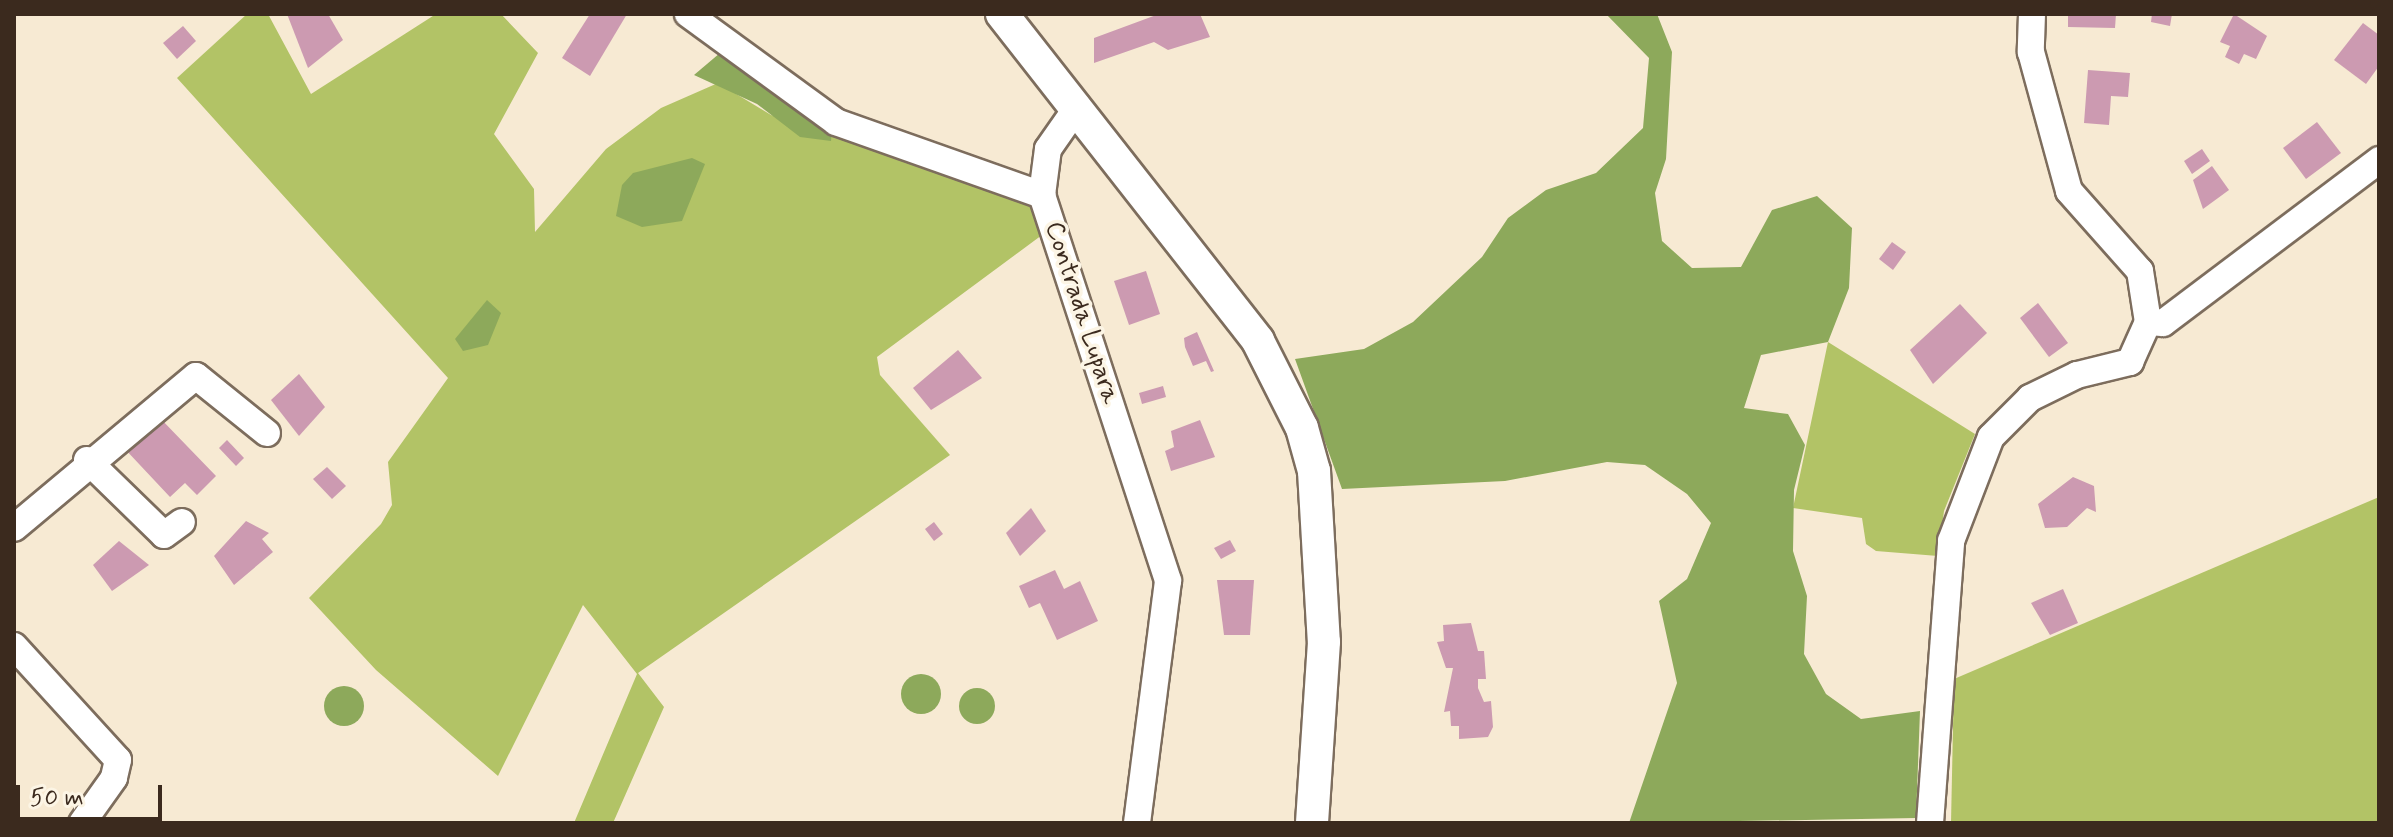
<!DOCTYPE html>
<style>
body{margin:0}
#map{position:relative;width:2393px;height:837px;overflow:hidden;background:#f7ead3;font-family:Mynerve,sans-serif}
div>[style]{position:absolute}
.green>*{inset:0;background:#b2c366}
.forest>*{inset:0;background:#8da95b}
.round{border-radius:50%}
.building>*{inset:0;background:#cc9ab1}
.roads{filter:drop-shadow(2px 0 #7d6d5d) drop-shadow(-2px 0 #7d6d5d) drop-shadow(0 2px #7d6d5d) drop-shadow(0 -2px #7d6d5d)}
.minor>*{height:26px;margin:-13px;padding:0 13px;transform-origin:13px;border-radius:13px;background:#fff}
.major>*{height:32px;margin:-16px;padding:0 16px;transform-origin:16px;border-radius:16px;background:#fff}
span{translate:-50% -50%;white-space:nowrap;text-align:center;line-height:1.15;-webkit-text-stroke:7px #fcf5e5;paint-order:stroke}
.street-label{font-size:26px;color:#3b2a1e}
.frame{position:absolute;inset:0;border:16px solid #3b2a1e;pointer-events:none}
.scale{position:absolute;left:16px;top:785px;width:146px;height:36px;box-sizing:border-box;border:4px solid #3b2a1e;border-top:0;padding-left:10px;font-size:24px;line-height:28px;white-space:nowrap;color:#3b2a1e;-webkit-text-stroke:6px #fcf5e5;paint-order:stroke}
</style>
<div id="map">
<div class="green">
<i style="clip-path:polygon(247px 14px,268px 14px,311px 94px,436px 14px,501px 14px,538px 53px,494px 134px,534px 189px,535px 232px,606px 149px,661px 108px,718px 83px,771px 115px,1036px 206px,1042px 235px,877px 357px,880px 375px,950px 455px,638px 673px,664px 707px,613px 823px,574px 823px,637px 674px,583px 605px,498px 776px,376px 670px,309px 598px,381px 524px,392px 505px,388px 462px,448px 378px,177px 78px)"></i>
<i style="clip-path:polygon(1828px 342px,1975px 434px,1944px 511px,1938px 556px,1876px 551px,1866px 544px,1862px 518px,1793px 508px)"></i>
<i style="clip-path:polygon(2379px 497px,2379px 823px,1951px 823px,1954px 679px)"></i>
</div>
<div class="forest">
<i style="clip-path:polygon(1606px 14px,1657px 14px,1672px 52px,1666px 159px,1655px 193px,1662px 241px,1692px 268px,1741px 267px,1772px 210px,1817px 196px,1852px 228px,1849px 288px,1828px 342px,1761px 355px,1744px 408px,1788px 414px,1805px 445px,1794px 490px,1793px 551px,1807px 596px,1804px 654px,1826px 694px,1861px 719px,1920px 711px,1916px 818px,1629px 823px,1677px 683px,1659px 601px,1687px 579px,1711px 523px,1687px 494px,1645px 465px,1607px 462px,1505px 481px,1342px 489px,1295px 359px,1364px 349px,1413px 322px,1482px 257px,1508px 218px,1546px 190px,1596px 173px,1643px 128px,1649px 58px)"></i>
<i style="clip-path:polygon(720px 53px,832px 131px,831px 141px,800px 137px,757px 104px,694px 75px)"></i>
<i style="clip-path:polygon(692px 158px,705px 164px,682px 221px,642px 227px,616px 216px,622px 185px,633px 173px)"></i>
<i style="clip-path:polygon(487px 300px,501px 313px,488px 345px,463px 351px,455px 339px)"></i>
<i class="round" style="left:901px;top:674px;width:40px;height:40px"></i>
<i class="round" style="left:324px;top:686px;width:40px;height:40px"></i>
<i class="round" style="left:959px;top:688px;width:36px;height:36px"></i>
</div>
<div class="building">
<i style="clip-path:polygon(287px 14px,328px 14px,343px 40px,308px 68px)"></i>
<i style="clip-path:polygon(590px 14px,627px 14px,590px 76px,562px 58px)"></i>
<i style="clip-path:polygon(1159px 14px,1200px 14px,1210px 37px,1168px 50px,1154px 42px,1094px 63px,1094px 38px)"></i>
<i style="clip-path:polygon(2068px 14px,2116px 14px,2115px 28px,2068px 27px)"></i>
<i style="clip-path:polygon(2152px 14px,2172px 14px,2170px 26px,2151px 22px)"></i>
<i style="clip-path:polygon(2234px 14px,2267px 36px,2256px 59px,2244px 54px,2239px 64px,2225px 57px,2230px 46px,2220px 42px)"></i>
<i style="clip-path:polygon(2363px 23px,2379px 35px,2379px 66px,2366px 84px,2334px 60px)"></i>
<i style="clip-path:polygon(183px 26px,196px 41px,177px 59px,163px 43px)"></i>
<i style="clip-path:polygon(2088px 70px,2130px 73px,2128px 97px,2111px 96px,2109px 125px,2084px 123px)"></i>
<i style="clip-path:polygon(2317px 122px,2341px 153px,2306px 179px,2283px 148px)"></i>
<i style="clip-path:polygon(2202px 149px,2210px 161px,2192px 174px,2184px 161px)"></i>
<i style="clip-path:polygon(2212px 166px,2229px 190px,2203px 209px,2193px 180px)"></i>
<i style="clip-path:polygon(1892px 242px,1906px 252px,1893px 270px,1879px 259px)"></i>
<i style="clip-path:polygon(1146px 271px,1160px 314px,1129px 325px,1114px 281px)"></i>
<i style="clip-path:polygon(2038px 303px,2068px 343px,2049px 357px,2020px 318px)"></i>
<i style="clip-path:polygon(1960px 304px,1987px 333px,1933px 384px,1910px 350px)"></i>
<i style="clip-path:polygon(1197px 332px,1214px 371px,1211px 372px,1206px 361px,1193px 366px,1185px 347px,1184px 338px)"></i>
<i style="clip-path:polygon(958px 350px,982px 378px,931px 410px,913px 388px)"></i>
<i style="clip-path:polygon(299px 374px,325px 407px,299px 436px,271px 400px)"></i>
<i style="clip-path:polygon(1163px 386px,1166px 397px,1142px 404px,1139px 393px)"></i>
<i style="clip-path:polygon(158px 416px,216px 476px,197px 495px,185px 483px,170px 497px,124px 448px)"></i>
<i style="clip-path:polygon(1200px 420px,1215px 457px,1171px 471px,1165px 451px,1174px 447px,1171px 431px)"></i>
<i style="clip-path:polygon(227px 440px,244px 458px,236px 466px,219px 448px)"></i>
<i style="clip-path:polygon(327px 467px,346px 486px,332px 499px,313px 479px)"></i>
<i style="clip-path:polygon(2073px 477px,2094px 486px,2096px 512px,2087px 508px,2067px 527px,2045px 528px,2038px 504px)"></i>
<i style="clip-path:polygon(1031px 508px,1046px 531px,1020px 556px,1006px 533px)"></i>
<i style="clip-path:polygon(246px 521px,269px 533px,262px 539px,273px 552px,234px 585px,214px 556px)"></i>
<i style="clip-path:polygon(934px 522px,943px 534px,934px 541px,925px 529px)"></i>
<i style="clip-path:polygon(1230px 540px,1236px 551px,1221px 559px,1214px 548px)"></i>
<i style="clip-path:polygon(119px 541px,149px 565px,112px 591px,93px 565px)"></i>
<i style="clip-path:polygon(1055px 570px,1064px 589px,1080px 581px,1098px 621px,1057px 640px,1040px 603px,1029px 608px,1019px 586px)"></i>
<i style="clip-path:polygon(1217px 580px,1254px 580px,1250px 635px,1224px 635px)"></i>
<i style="clip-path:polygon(2063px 589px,2078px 623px,2050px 635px,2031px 603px)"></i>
<i style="clip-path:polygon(1471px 623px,1478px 651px,1484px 651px,1486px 679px,1478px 679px,1478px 688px,1484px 702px,1491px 701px,1493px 727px,1488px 737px,1459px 739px,1459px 726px,1451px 726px,1450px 711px,1444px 712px,1453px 668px,1446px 668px,1437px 642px,1444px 641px,1443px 625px)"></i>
</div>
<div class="roads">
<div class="minor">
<i style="left:688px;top:14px;width:183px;rotate:36.1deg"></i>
<i style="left:836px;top:122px;width:219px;rotate:19.5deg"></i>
<i style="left:1042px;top:195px;width:406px;rotate:71.9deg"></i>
<i style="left:1168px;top:581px;width:244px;rotate:97.3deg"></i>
<i style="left:2032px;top:14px;width:38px;rotate:92deg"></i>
<i style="left:2031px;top:52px;width:144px;rotate:74.7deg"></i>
<i style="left:2069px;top:191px;width:107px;rotate:48.4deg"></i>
<i style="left:2140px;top:271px;width:52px;rotate:81.1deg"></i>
<i style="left:1042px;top:195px;width:46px;rotate:-82.6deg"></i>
<i style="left:1048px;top:149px;width:52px;rotate:-55.1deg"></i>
<i style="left:87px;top:460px;width:107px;rotate:44.2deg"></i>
<i style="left:164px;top:535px;width:22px;rotate:-36deg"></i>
<i style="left:14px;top:528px;width:237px;rotate:-39.9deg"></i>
<i style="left:196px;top:376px;width:91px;rotate:38.8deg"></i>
<i style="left:14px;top:646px;width:154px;rotate:47.6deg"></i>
<i style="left:118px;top:760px;width:18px;rotate:103deg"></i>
<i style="left:114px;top:778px;width:55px;rotate:125.4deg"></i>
<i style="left:1930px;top:823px;width:283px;rotate:-85.7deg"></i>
<i style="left:1951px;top:541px;width:111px;rotate:-69deg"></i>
<i style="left:1991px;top:437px;width:55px;rotate:-45deg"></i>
<i style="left:2030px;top:398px;width:52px;rotate:-26.1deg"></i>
<i style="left:2077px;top:375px;width:55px;rotate:-13.8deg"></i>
<i style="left:2130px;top:362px;width:44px;rotate:-65.8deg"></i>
<i style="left:2148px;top:322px;width:15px;rotate:4deg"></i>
<i style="left:2163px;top:323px;width:271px;rotate:-37deg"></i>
</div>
<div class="major">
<i style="left:1002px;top:14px;width:415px;rotate:51.9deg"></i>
<i style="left:1258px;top:341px;width:97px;rotate:63.2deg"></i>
<i style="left:1302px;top:428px;width:45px;rotate:74.4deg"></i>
<i style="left:1314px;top:471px;width:171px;rotate:86.7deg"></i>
<i style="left:1324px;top:642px;width:181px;rotate:93.8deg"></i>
</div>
</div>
<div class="street-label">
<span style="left:1081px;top:313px;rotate:72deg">Contrada Lupara</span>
</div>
<div class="frame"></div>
<div class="scale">50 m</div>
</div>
